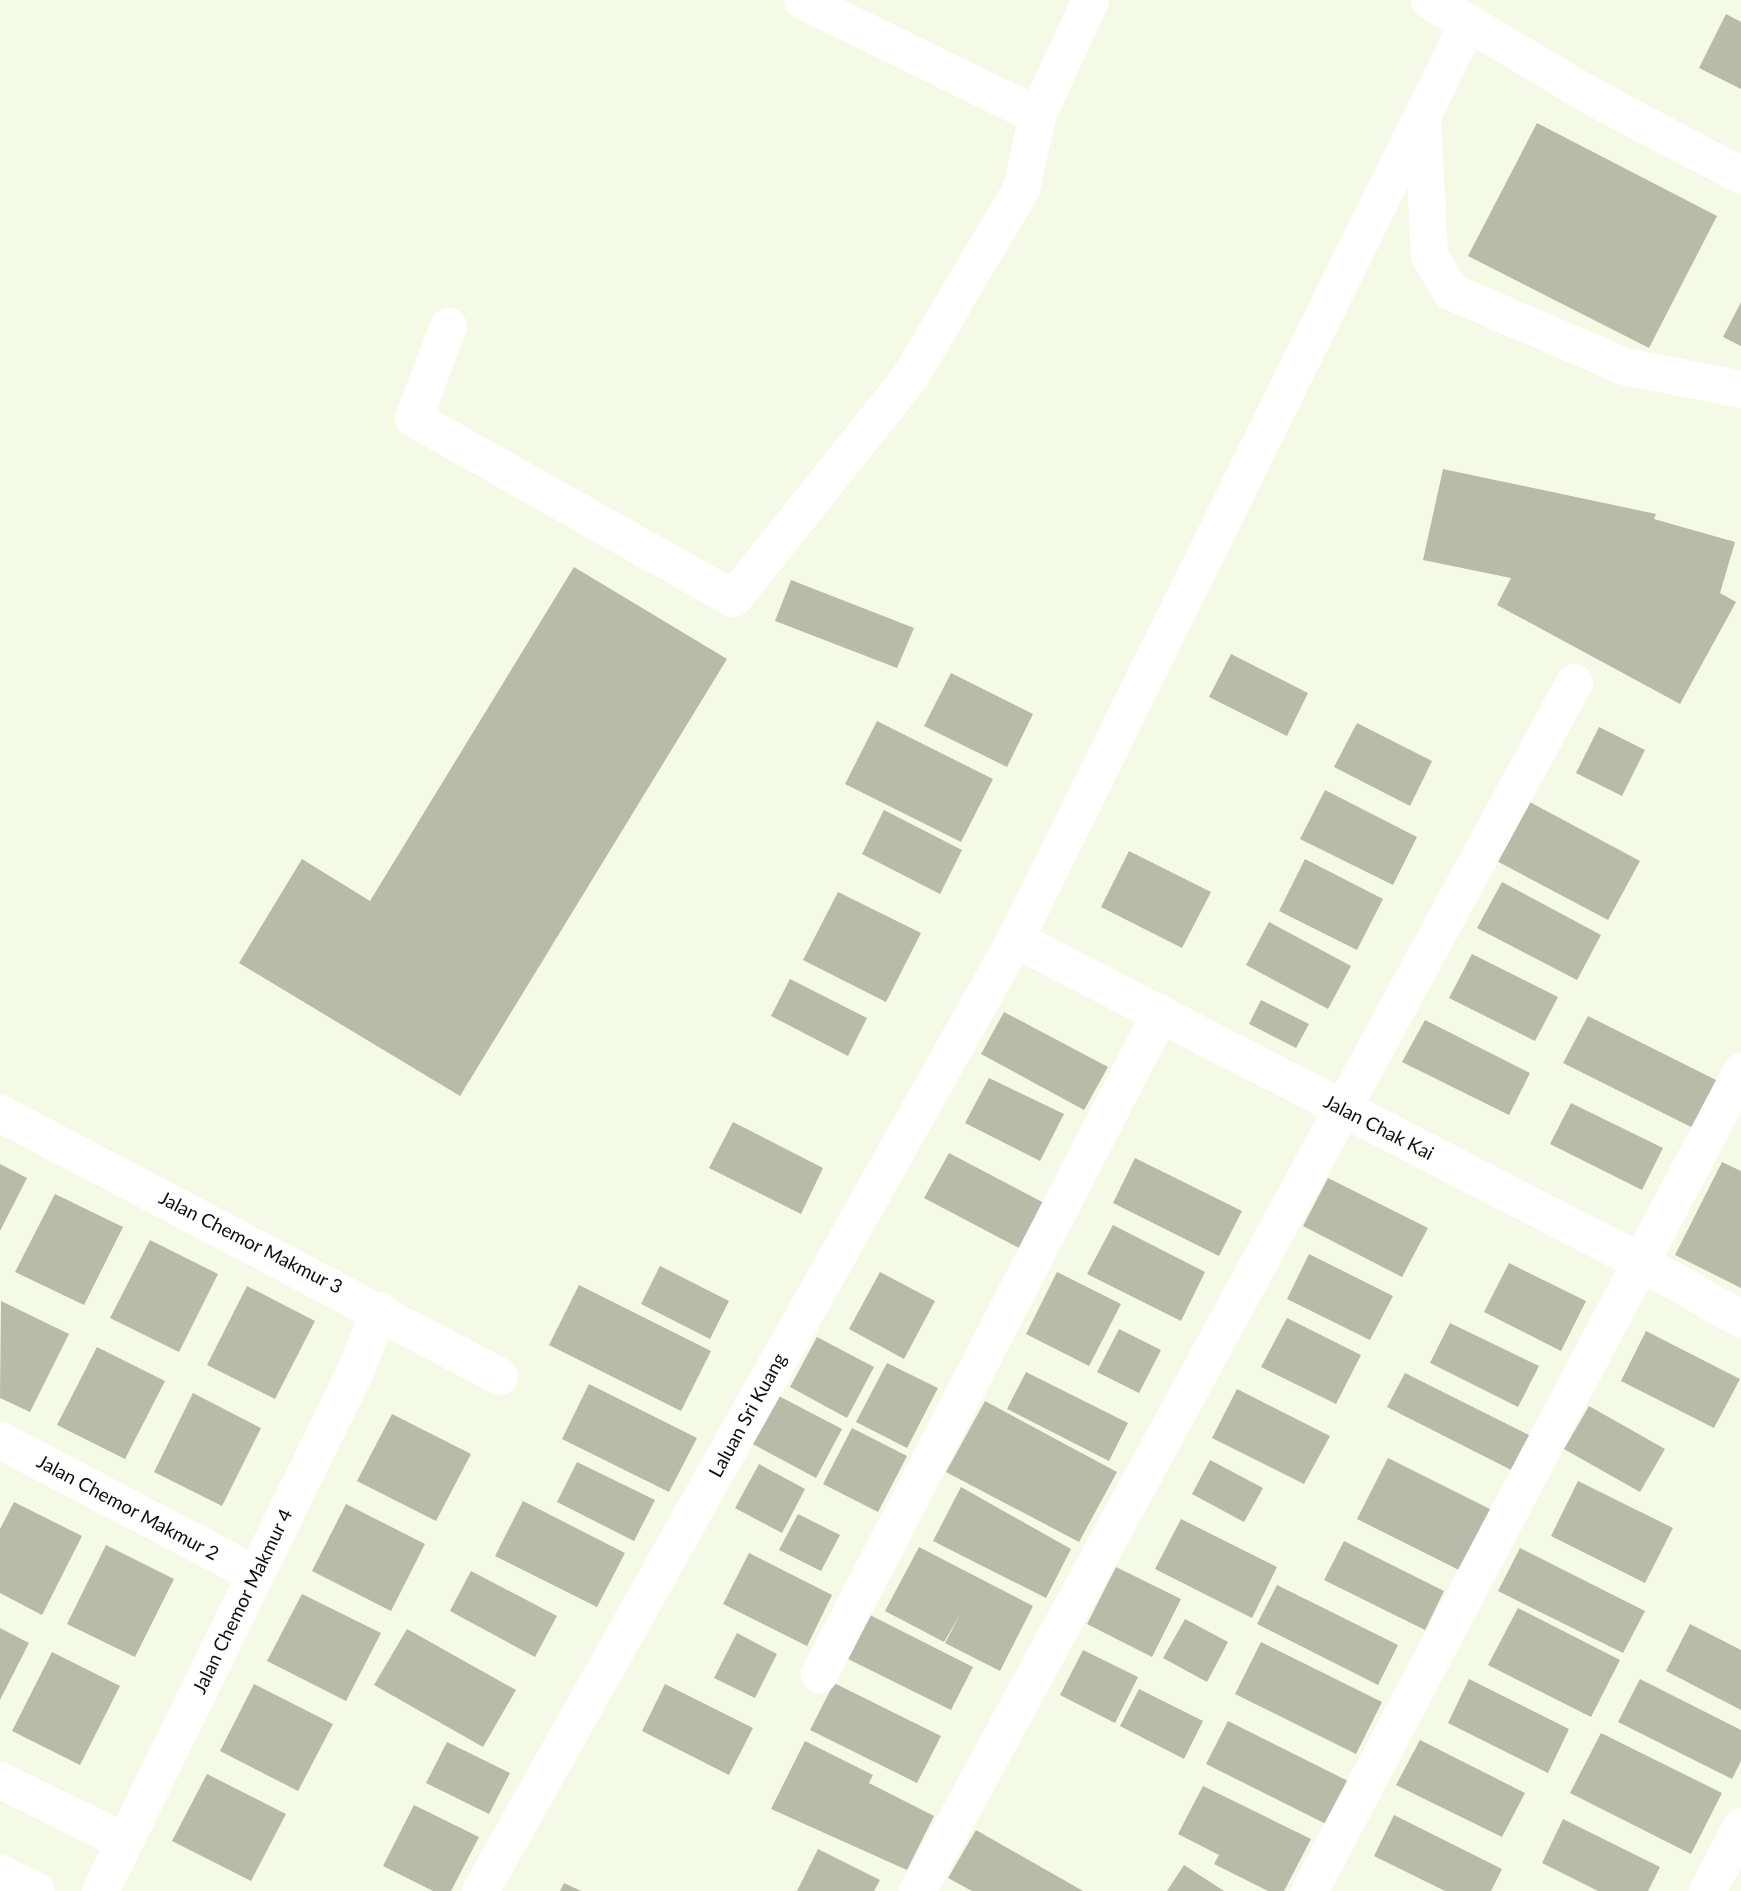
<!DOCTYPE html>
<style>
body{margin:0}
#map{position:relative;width:1741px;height:1891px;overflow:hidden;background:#f5fae6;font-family:Lato,sans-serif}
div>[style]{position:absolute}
.building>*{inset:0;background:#b7bba8}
.minor>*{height:37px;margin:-18.5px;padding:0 18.5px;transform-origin:18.5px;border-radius:18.5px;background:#fff}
span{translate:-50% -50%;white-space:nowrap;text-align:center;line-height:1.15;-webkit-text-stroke:5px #fff;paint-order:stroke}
.street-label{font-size:19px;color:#0e0f09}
</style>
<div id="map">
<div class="building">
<i style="clip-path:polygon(1726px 14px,1741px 22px,1741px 89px,1699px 68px)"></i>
<i style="clip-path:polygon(1537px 123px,1717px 216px,1649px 348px,1468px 256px)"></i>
<i style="clip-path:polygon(1741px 302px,1741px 346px,1723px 337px)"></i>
<i style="clip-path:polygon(1443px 469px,1656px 514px,1654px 519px,1735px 542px,1720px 593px,1736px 602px,1680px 704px,1497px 605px,1511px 578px,1423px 560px)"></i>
<i style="clip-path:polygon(574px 567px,727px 659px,460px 1096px,239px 963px,302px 859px,370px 901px)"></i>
<i style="clip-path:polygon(791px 580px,914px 628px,897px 668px,775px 621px)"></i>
<i style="clip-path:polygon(1231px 654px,1308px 693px,1287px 736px,1209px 697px)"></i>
<i style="clip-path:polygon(951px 673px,1033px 714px,1007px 767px,924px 726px)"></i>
<i style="clip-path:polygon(877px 721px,993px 779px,961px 842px,845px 784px)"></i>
<i style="clip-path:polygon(1357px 723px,1432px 761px,1410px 806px,1334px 767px)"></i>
<i style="clip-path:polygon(1599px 727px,1645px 750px,1622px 796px,1576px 773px)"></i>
<i style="clip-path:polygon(1325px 790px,1417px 837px,1393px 885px,1300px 839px)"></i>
<i style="clip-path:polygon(1524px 799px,1640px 861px,1608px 920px,1493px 859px)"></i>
<i style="clip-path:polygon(884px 810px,962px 850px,940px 894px,862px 854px)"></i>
<i style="clip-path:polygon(1129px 851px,1211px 892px,1182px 948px,1101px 907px)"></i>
<i style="clip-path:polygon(1305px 859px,1383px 899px,1357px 950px,1279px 911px)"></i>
<i style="clip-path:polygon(1502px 882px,1601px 935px,1577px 980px,1477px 928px)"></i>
<i style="clip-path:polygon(838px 892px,921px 933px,886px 1002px,803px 960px)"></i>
<i style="clip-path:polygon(1269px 922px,1351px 966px,1328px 1009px,1246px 965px)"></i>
<i style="clip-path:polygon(1472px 954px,1558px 997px,1535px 1041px,1449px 998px)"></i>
<i style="clip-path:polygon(790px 979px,867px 1018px,848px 1056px,771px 1016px)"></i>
<i style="clip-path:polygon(1261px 1000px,1309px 1024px,1296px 1048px,1249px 1024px)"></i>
<i style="clip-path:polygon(1004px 1012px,1108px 1067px,1084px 1110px,981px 1054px)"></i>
<i style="clip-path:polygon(1588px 1016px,1722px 1083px,1697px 1130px,1563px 1063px)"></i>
<i style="clip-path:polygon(1425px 1020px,1530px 1073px,1509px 1115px,1402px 1062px)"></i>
<i style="clip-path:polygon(989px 1078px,1064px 1114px,1040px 1161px,965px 1123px)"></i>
<i style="clip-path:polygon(1571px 1103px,1663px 1148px,1642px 1190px,1550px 1144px)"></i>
<i style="clip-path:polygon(733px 1122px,823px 1168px,801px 1214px,709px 1168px)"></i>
<i style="clip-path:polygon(949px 1153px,1046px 1204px,1021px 1249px,924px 1198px)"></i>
<i style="clip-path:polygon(1135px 1158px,1242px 1211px,1219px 1256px,1113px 1203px)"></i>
<i style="clip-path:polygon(1722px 1162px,1741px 1171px,1741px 1288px,1675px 1255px)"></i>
<i style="clip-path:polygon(0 1164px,27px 1178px,0 1231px)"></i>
<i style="clip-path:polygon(1328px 1178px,1428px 1228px,1402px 1277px,1303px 1226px)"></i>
<i style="clip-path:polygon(55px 1194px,123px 1227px,84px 1305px,15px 1272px)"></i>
<i style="clip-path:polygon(1113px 1225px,1205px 1272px,1181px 1321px,1087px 1274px)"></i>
<i style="clip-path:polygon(150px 1240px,218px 1274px,179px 1352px,110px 1318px)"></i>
<i style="clip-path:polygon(1309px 1254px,1393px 1296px,1370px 1340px,1287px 1299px)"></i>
<i style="clip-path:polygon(1509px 1263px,1586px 1301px,1561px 1351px,1484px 1312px)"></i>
<i style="clip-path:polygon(660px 1266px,729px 1301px,710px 1339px,641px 1304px)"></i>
<i style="clip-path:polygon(880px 1272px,935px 1301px,904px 1359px,849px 1329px)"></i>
<i style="clip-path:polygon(1057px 1272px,1121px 1304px,1089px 1366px,1026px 1334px)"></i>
<i style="clip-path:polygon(579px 1285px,711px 1351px,681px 1411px,549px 1345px)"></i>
<i style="clip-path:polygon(247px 1286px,315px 1321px,275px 1399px,207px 1365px)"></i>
<i style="clip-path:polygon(1px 1301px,69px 1334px,30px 1412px,0 1398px)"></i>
<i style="clip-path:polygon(1287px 1318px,1361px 1355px,1336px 1404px,1261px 1367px)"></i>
<i style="clip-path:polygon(1450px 1323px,1539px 1366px,1518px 1407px,1430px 1363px)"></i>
<i style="clip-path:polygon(1119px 1329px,1161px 1350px,1139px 1393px,1097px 1372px)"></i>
<i style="clip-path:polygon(1646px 1331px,1740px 1379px,1714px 1428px,1621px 1381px)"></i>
<i style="clip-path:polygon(817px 1337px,874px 1367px,847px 1418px,790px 1387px)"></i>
<i style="clip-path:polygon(97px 1347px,165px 1381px,125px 1459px,57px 1425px)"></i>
<i style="clip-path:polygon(887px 1363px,938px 1388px,907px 1448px,856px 1422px)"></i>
<i style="clip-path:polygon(1026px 1372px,1128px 1423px,1109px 1461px,1007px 1409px)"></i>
<i style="clip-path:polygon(1405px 1373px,1539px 1440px,1521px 1475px,1387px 1407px)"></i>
<i style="clip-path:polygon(589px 1384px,697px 1438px,669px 1492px,562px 1439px)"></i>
<i style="clip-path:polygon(1237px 1389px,1330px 1436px,1304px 1484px,1212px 1438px)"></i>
<i style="clip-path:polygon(193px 1393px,261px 1428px,222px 1506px,154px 1472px)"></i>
<i style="clip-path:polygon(773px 1393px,842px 1429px,816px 1478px,747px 1441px)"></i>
<i style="clip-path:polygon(985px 1401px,1117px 1472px,1079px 1542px,946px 1472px)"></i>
<i style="clip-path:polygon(1589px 1406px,1665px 1449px,1640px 1492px,1564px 1449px)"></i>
<i style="clip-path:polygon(392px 1414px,471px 1454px,436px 1521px,357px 1481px)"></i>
<i style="clip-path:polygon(852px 1428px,907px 1456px,878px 1512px,823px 1484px)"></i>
<i style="clip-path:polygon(1388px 1458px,1496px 1512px,1465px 1573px,1357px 1519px)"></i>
<i style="clip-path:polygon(1210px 1460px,1263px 1488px,1244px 1522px,1192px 1494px)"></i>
<i style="clip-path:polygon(577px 1462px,655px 1500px,634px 1541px,557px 1502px)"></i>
<i style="clip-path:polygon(759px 1464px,805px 1489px,782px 1533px,735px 1508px)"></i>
<i style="clip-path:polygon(1578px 1481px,1673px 1528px,1645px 1583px,1551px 1536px)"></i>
<i style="clip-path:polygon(961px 1487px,1071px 1549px,1046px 1598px,933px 1541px)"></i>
<i style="clip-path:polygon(523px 1501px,625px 1553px,597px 1607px,495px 1556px)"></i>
<i style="clip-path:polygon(14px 1502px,82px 1536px,42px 1615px,0 1593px,0 1529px)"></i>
<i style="clip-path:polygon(346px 1504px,425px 1544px,391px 1611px,312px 1571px)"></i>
<i style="clip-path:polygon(798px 1514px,840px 1535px,821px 1571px,779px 1550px)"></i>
<i style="clip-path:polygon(1181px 1519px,1277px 1567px,1252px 1618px,1155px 1569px)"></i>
<i style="clip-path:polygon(1344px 1541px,1444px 1591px,1425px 1630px,1324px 1580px)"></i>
<i style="clip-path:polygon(106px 1545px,174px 1579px,135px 1657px,67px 1624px)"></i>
<i style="clip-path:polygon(919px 1547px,1033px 1606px,1000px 1671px,945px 1643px,961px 1613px,944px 1642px,885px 1611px)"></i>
<i style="clip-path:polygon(1520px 1548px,1645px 1611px,1623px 1653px,1498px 1591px)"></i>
<i style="clip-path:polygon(749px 1553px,832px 1595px,807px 1646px,723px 1604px)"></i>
<i style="clip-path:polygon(1116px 1567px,1181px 1599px,1152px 1657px,1087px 1624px)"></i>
<i style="clip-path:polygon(471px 1571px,557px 1616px,535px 1657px,450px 1611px)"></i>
<i style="clip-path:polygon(1277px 1585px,1398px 1645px,1378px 1685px,1257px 1624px)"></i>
<i style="clip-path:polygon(302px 1594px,381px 1633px,346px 1701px,267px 1661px)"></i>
<i style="clip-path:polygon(1518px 1608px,1620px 1660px,1591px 1717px,1488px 1665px)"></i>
<i style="clip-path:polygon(870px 1615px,973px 1667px,951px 1710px,848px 1659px)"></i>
<i style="clip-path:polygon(1185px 1619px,1228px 1642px,1207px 1682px,1163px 1658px)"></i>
<i style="clip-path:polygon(1690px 1624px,1741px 1650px,1741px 1710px,1666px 1671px)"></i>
<i style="clip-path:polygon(0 1628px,29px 1643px,0 1700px)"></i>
<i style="clip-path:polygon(407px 1629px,516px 1690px,483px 1747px,374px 1685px)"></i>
<i style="clip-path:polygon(737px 1633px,777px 1654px,755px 1698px,714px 1678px)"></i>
<i style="clip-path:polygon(1261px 1642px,1382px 1702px,1356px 1754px,1235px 1694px)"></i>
<i style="clip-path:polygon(1083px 1650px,1138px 1677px,1115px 1723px,1060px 1695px)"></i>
<i style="clip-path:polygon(52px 1652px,120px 1686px,80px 1765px,12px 1731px)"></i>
<i style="clip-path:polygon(1469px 1679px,1569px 1729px,1548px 1773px,1448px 1723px)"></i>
<i style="clip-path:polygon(1640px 1679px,1741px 1730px,1741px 1761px,1732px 1779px,1618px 1722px)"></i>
<i style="clip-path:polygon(834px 1683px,941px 1736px,917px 1783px,810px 1730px)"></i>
<i style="clip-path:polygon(254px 1684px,333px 1724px,298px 1791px,220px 1751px)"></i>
<i style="clip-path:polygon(665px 1684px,753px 1728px,729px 1775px,642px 1731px)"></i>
<i style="clip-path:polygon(1139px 1689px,1203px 1721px,1184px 1759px,1120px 1726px)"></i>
<i style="clip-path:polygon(1228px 1721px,1356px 1785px,1334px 1828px,1206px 1764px)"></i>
<i style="clip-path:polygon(1601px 1733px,1722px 1793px,1691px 1854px,1570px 1793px)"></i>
<i style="clip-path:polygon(1420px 1740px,1525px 1793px,1502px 1837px,1396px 1785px)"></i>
<i style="clip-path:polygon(805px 1741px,873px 1775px,869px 1783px,934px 1816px,907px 1870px,771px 1809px)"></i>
<i style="clip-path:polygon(447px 1742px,510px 1773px,489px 1814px,426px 1783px)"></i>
<i style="clip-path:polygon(207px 1774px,286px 1814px,251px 1881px,172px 1841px)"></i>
<i style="clip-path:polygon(1203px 1786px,1311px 1839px,1284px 1891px,1268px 1891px,1214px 1864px,1219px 1855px,1178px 1834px)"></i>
<i style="clip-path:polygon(414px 1805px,479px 1837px,451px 1891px,433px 1891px,383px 1866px)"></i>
<i style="clip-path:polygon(1394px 1815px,1502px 1869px,1491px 1891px,1445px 1891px,1374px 1856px)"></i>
<i style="clip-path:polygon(1563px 1819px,1660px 1867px,1648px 1891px,1598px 1891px,1542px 1863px)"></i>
<i style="clip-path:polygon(976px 1830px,1083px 1891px,972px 1891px,948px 1878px)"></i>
<i style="clip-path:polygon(818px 1849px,880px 1880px,874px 1891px,797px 1891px)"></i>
<i style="clip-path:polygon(1184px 1865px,1224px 1891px,1167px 1891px)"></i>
<i style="clip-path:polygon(564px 1883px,581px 1891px,560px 1891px)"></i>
</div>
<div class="minor">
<i style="left:802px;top:0;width:262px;rotate:26.1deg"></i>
<i style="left:1429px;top:0;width:203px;rotate:30.5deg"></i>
<i style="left:1604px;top:103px;width:155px;rotate:27.7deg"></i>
<i style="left:1422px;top:118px;width:137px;rotate:87.1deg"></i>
<i style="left:1429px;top:255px;width:42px;rotate:59.7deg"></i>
<i style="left:1450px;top:291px;width:189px;rotate:23.3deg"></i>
<i style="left:1624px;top:366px;width:119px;rotate:11.1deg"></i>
<i style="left:448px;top:326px;width:98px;rotate:110.8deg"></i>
<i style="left:413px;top:418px;width:367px;rotate:29.4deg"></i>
<i style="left:733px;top:598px;width:284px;rotate:-51.4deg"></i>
<i style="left:910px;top:376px;width:218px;rotate:-59.4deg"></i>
<i style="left:1021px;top:188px;width:75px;rotate:-77.6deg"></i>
<i style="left:1037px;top:115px;width:127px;rotate:-65.3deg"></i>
<i style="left:1015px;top:939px;width:704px;rotate:27.29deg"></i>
<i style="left:1641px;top:1262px;width:115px;rotate:29.7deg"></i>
<i style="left:0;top:1113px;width:564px;rotate:27.79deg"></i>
<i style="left:0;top:1440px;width:288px;rotate:27.7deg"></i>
<i style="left:819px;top:1674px;width:744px;rotate:-62.71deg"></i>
<i style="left:0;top:1780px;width:138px;rotate:26.2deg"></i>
<i style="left:0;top:1873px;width:40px;rotate:26.6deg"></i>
<i style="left:100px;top:1891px;width:577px;rotate:-63.88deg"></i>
<i style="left:354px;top:1373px;width:68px;rotate:-68.4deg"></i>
<i style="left:480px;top:1891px;width:1092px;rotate:-60.67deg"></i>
<i style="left:1015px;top:939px;width:1021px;rotate:-63.71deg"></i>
<i style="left:917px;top:1891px;width:1376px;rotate:-61.48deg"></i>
<i style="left:1309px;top:1891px;width:927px;rotate:-62.22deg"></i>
<i style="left:1707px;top:1891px;width:73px;rotate:-62.4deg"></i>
</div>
<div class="street-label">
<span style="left:1379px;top:1127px;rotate:27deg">Jalan Chak Kai</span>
<span style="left:251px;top:1242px;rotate:27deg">Jalan Chemor Makmur 3</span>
<span style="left:747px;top:1415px;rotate:-61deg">Laluan Sri Kuang</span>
<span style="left:128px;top:1507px;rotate:28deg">Jalan Chemor Makmur 2</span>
<span style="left:242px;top:1601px;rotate:-64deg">Jalan Chemor Makmur 4</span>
</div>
</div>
